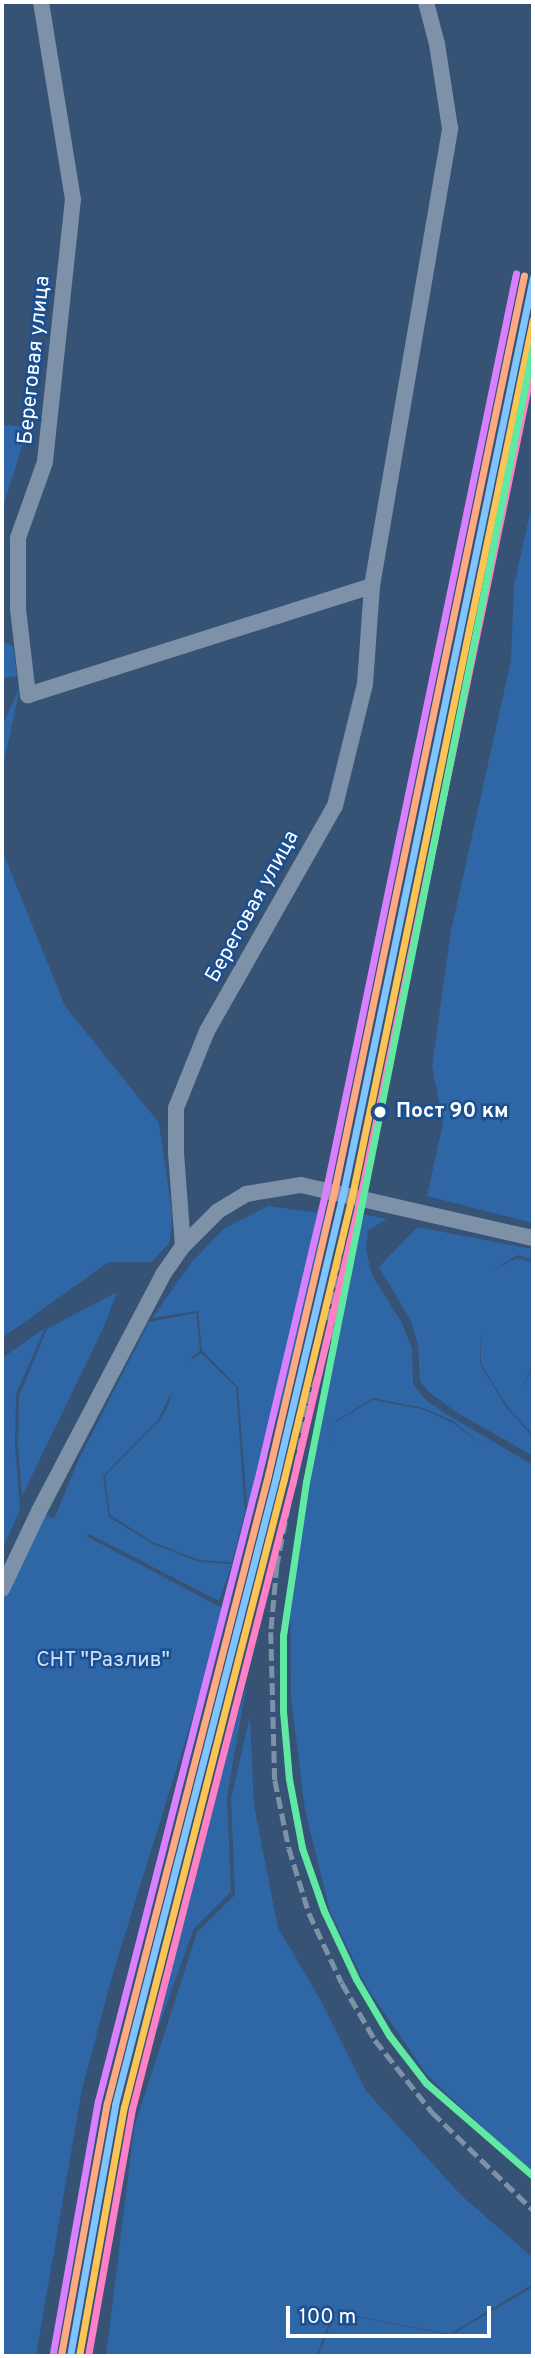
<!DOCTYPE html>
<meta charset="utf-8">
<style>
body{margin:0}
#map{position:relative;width:535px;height:2358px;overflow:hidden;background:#365274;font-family:Overpass,sans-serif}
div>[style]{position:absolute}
.green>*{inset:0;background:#2f66a5}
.minor>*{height:16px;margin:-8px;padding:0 8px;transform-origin:8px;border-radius:8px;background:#7d92a8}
.rail>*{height:4.5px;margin-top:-2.25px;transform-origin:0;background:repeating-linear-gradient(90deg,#7e92a7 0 12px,transparent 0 17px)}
.rail-1>*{height:7px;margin:-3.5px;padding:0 3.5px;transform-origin:3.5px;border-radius:3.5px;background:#80c4ff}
.rail-2>*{height:7px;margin:-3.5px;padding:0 3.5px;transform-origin:3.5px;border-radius:3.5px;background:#fcc553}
.rail-3>*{height:7px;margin:-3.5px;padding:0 3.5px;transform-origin:3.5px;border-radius:3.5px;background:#ffa980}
.rail-4>*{height:7px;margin:-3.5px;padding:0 3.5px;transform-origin:3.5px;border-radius:3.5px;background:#ff80c5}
.rail-5>*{height:7px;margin:-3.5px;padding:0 3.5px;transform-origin:3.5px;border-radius:3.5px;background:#d880ff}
.rail-6>*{height:7px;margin:-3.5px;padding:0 3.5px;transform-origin:3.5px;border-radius:3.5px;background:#60e9a3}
.dots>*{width:19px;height:19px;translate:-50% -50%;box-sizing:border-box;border:4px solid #1b4f8f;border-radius:50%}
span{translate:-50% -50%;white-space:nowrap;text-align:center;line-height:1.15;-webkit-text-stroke:5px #1b4f8f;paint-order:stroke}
.street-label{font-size:21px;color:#fff}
.stop-label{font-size:21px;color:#fff;font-weight:700}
.left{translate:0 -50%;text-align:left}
.park-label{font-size:21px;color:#cfe3fa}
.frame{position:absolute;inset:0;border:4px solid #fff;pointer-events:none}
.scale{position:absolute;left:286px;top:2306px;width:205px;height:32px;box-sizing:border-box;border:4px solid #fff;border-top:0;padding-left:9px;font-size:21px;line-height:24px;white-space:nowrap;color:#fff;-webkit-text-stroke:5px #1b4f8f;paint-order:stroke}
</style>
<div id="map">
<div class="green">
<i style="clip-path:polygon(2px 425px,28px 427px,5px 501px,2px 524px)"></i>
<i style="clip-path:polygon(533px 500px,533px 1223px,427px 1196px,443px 1123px,432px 1066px,451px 931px,511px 660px,514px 585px)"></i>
<i style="clip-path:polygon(2px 641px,13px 646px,17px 676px,2px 678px)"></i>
<i style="clip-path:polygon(20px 687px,2px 772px,2px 726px)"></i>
<i style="clip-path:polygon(2px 850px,65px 1006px,159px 1123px,172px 1213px,170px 1242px,152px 1262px,109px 1262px,2px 1338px)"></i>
<i style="clip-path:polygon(268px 1206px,326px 1214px,291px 1375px,247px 1507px,238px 1387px,202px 1350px,198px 1311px,152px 1318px,191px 1263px,223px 1229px)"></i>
<i style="clip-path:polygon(evenodd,362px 1214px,387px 1219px,368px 1230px,366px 1249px,372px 1275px,402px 1323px,412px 1348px,413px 1384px,426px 1400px,443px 1412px,533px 1465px,533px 2175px,427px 2075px,367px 1988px,330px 1912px,305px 1810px,291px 1698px,290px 1609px,308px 1484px,362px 1214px,373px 1398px,423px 1408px,453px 1421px,487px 1449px,453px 1423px,422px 1409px,373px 1400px,336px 1422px,328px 1453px,336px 1421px,373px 1398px)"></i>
<i style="clip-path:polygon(417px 1227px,533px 1249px,533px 1260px,518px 1255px,493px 1270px,517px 1258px,533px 1263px,533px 1364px,522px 1387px,533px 1367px,533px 1435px,507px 1406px,481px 1364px,480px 1330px,480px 1364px,506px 1407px,533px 1437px,533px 1456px,456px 1412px,430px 1393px,420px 1381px,418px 1345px,411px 1321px,379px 1267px)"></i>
<i style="clip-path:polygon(117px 1292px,103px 1329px,22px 1496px,18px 1445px,19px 1396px,47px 1329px)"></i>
<i style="clip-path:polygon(196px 1313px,200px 1350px,187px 1363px,201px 1353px,236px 1387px,245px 1512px,232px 1562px,199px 1560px,153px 1542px,110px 1515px,105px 1476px,160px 1420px,168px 1406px,172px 1391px,158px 1420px,103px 1476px,109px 1517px,153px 1544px,199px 1562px,232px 1564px,219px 1601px,89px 1534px,86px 1536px,226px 1610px,113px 1973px,82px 2089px,36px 2356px,2px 2356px,2px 1589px,39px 1511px,54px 1519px,78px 1461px,149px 1322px)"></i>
<i style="clip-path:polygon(45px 1328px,16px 1394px,15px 1445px,20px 1510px,2px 1550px,2px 1358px)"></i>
<i style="clip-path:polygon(247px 1683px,227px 1796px,231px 1892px,194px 1928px,156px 2034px,176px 1933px)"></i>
<i style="clip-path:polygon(250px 1716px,254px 1805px,278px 1928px,320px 1999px,366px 2091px,462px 2196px,533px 2258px,533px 2284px,450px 2334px,334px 2312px,316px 2356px,106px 2356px,134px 2128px,197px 1932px,235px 1895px,231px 1799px)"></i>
<i style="clip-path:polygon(533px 2287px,533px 2356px,318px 2356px,335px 2313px,451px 2335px)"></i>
</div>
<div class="minor">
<i style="left:41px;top:2px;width:200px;rotate:80.8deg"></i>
<i style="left:73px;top:199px;width:264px;rotate:96.1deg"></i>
<i style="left:45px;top:462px;width:81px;rotate:109.6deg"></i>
<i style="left:18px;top:538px;width:71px;rotate:90deg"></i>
<i style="left:18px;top:609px;width:87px;rotate:83.4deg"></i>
<i style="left:28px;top:695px;width:361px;rotate:-17.6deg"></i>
<i style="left:183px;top:1246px;width:93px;rotate:-94.3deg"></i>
<i style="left:176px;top:1153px;width:45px;rotate:-90deg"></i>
<i style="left:176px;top:1108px;width:83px;rotate:-68.1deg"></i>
<i style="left:207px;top:1031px;width:259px;rotate:-60.4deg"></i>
<i style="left:335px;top:806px;width:126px;rotate:-76.2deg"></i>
<i style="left:365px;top:684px;width:98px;rotate:-85.9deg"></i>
<i style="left:372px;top:586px;width:465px;rotate:-80.3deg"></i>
<i style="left:450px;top:128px;width:85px;rotate:-98.8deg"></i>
<i style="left:437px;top:44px;width:43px;rotate:-104.7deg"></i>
<i style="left:2px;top:1589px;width:86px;rotate:-64.6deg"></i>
<i style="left:39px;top:1511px;width:269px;rotate:-62.3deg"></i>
<i style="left:164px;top:1273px;width:33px;rotate:-55deg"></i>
<i style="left:183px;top:1246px;width:49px;rotate:-45deg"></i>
<i style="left:218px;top:1211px;width:33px;rotate:-31deg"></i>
<i style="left:246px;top:1194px;width:56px;rotate:-9.3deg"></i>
<i style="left:301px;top:1185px;width:238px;rotate:12.9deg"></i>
</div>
<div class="rail">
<i style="left:343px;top:1295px;width:115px;rotate:107.7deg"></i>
<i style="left:308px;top:1405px;width:164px;rotate:100.9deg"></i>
<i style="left:277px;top:1566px;width:66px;rotate:95.2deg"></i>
<i style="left:271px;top:1632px;width:148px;rotate:88.5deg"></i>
<i style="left:275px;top:1780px;width:69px;rotate:78.4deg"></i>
<i style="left:289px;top:1848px;width:68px;rotate:72.9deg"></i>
<i style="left:309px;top:1913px;width:77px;rotate:64.8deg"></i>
<i style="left:342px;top:1983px;width:66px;rotate:59.9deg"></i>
<i style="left:375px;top:2040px;width:92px;rotate:51.6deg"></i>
<i style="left:432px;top:2112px;width:141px;rotate:44.1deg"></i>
<i style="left:326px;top:1320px;width:242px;rotate:-78.1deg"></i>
</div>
<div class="rail-1">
<i style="left:70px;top:2356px;width:255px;rotate:-79.8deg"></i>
<i style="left:115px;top:2105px;width:648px;rotate:-75.62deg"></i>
<i style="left:276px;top:1477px;width:291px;rotate:-76.7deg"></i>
<i style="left:343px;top:1194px;width:936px;rotate:-78.29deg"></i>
</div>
<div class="rail-2">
<i style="left:79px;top:2356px;width:253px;rotate:-79.8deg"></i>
<i style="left:124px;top:2107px;width:648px;rotate:-75.71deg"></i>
<i style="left:284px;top:1479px;width:291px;rotate:-76.5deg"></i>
<i style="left:352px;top:1196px;width:895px;rotate:-78.34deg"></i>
</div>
<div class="rail-3">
<i style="left:61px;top:2355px;width:256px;rotate:-79.7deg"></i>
<i style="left:107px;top:2103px;width:648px;rotate:-75.62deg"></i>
<i style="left:268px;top:1475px;width:291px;rotate:-76.9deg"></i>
<i style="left:334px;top:1192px;width:936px;rotate:-78.29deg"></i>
</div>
<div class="rail-4">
<i style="left:88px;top:2356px;width:251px;rotate:-79.9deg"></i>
<i style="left:132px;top:2109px;width:648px;rotate:-75.62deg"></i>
<i style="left:293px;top:1481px;width:291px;rotate:-76.7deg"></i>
<i style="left:360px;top:1198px;width:854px;rotate:-78.31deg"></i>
</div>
<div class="rail-5">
<i style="left:53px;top:2353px;width:256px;rotate:-79.9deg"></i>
<i style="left:98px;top:2101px;width:648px;rotate:-75.62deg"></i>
<i style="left:259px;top:1473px;width:291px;rotate:-76.7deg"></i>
<i style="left:326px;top:1190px;width:936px;rotate:-78.29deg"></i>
</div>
<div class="rail-6">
<i style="left:533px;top:346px;width:1158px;rotate:101.3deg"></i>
<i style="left:306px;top:1482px;width:155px;rotate:98.5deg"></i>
<i style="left:283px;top:1635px;width:76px;rotate:90deg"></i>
<i style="left:283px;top:1711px;width:68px;rotate:85deg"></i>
<i style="left:289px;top:1779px;width:70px;rotate:79.3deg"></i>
<i style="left:302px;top:1848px;width:67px;rotate:70.8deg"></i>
<i style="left:324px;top:1911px;width:75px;rotate:64.8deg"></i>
<i style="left:356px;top:1979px;width:65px;rotate:59.5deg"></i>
<i style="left:389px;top:2035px;width:61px;rotate:52.4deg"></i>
<i style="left:426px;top:2083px;width:142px;rotate:41deg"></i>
</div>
<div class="dots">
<i style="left:380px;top:1112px;background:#fff"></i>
</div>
<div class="street-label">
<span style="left:35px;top:360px;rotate:-84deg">Береговая улица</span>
<span style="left:253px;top:907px;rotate:-61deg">Береговая улица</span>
</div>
<div class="stop-label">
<span class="left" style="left:396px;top:1112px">Пост 90 км</span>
</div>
<div class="park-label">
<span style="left:103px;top:1661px">СНТ "Разлив"</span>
</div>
<div class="frame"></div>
<div class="scale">100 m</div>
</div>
